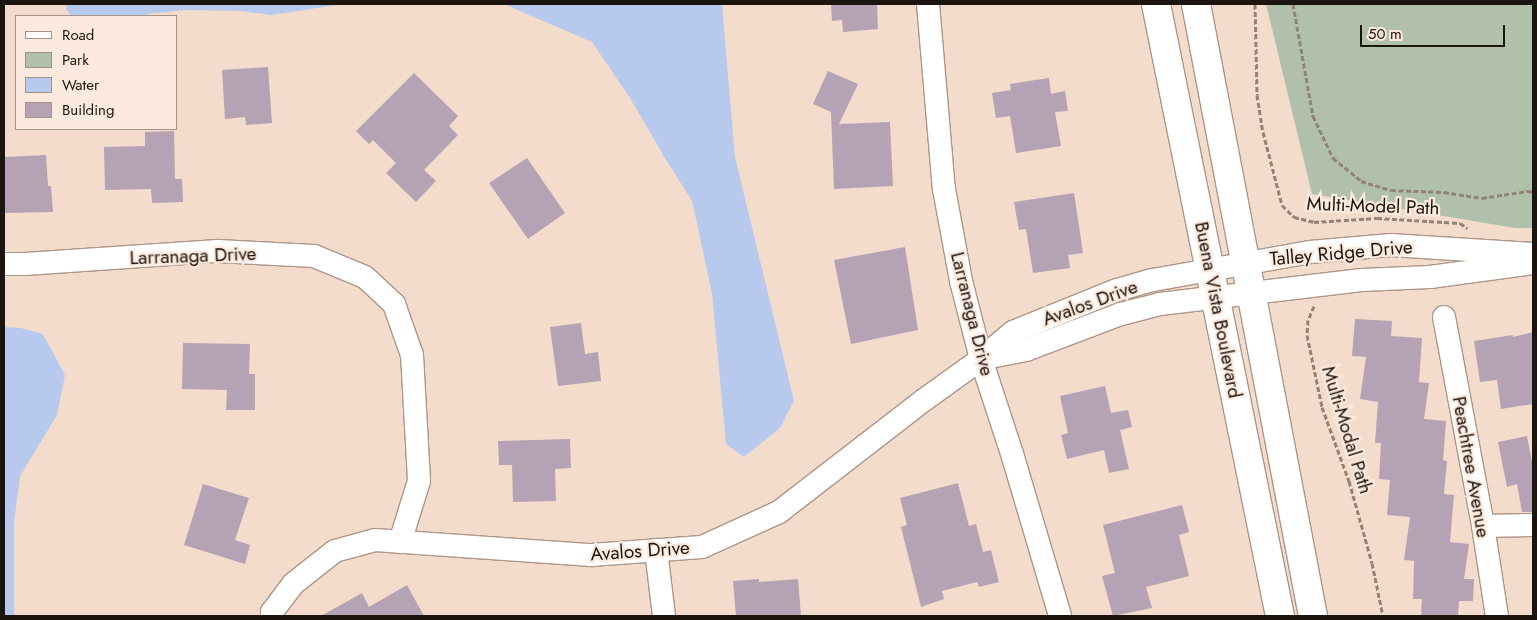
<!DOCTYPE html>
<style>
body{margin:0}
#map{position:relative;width:1537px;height:620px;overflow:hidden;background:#f4dccc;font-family:Jost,sans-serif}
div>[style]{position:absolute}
.green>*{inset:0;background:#b1c0ab}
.water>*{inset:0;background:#b7c9ec}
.building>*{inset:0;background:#b5a2b4}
.path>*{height:3px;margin-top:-1.5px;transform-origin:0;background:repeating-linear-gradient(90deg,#938277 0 5px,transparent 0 7.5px)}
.roads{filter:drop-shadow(1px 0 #ac9688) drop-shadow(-1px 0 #ac9688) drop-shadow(0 1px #ac9688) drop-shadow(0 -1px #ac9688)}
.minor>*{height:22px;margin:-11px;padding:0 11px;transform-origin:11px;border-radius:11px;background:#fff}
.major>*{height:28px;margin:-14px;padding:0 14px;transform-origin:14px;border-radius:14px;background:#fff}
span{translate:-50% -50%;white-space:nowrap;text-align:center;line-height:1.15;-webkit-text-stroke:4.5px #fdeade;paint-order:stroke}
.street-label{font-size:19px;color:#1c140e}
.frame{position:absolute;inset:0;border:5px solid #1c140e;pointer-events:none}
.legend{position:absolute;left:15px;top:15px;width:162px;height:115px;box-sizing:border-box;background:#fdeade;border:1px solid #a3948b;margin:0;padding:6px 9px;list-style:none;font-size:15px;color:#1c140e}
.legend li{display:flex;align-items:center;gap:10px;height:25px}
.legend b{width:25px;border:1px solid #a3948b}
.scale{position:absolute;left:1360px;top:25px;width:145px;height:22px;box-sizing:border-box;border:2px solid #1c140e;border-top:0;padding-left:6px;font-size:15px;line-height:18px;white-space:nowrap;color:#1c140e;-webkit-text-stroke:4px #fdeade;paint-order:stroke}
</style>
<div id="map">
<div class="green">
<i style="clip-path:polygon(1266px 4px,1533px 4px,1533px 228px,1515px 228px,1312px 194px)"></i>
</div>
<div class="water">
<i style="clip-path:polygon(67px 4px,343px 4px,271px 15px,241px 11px,186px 10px,147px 14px,142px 16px,71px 16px,66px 9px)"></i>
<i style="clip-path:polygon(504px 4px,722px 4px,735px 157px,794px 401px,780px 428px,744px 457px,726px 444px,712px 293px,692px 201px,665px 158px,630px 98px,592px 42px)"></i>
<i style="clip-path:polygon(4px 327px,21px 328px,43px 334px,65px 375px,57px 415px,20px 476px,14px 522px,14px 616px,4px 616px)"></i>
</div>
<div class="building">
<i style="clip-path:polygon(831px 4px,877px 4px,878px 29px,843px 32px,842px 20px,832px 21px)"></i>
<i style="clip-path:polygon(268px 67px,272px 123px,246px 125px,245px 117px,225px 119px,222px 70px)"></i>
<i style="clip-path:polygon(828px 71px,858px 84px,839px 124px,890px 122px,893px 186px,834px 189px,831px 112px,813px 104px)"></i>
<i style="clip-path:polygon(414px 73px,458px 116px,449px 126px,458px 135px,424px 170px,436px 181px,416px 202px,386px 173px,396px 163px,373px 140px,369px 144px,356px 131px)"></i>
<i style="clip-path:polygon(1049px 78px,1051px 94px,1065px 91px,1068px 111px,1055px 112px,1061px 146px,1016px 153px,1010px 116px,996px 118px,992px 93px,1011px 90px,1010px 84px)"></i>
<i style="clip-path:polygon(174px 131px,175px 179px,182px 179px,183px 202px,152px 203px,151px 189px,105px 190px,104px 147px,145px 146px,145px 132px)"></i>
<i style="clip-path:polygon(46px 155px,48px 186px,51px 186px,53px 212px,4px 213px,4px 157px)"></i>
<i style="clip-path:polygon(527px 158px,565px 213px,528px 239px,489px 183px)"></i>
<i style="clip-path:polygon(1074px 193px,1083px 253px,1068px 255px,1070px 268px,1033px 273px,1026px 229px,1019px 230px,1014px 202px)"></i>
<i style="clip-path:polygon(905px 247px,918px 330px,851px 344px,834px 260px)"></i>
<i style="clip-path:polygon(1355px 319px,1392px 321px,1391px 336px,1422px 338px,1419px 382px,1429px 383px,1424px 419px,1446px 421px,1443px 460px,1447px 461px,1444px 494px,1454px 495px,1450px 542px,1469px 544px,1464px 579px,1474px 579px,1473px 601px,1459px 601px,1458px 616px,1421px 616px,1422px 599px,1413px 599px,1414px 561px,1404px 560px,1410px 517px,1387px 515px,1390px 480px,1379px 479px,1381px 443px,1375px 443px,1378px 402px,1360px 399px,1366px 357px,1352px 356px)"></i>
<i style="clip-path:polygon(581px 323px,585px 354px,598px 352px,601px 381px,558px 386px,550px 327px)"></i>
<i style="clip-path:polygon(1533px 332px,1533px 404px,1501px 409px,1497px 380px,1480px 382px,1474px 341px,1513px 335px,1513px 337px)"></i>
<i style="clip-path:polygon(183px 343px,250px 344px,249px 374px,255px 374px,255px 410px,226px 410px,227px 390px,182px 389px)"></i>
<i style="clip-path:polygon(1105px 386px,1111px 413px,1128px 410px,1132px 427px,1120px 430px,1129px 469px,1109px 473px,1104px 450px,1067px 459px,1061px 435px,1068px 433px,1060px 396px)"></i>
<i style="clip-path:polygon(1527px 436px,1533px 467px,1533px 512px,1522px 512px,1517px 484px,1507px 487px,1498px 442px)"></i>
<i style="clip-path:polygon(570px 439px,571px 468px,555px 469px,556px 501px,513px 502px,512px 465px,499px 465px,498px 441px)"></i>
<i style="clip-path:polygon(958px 483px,969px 526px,976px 524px,983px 552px,991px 550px,999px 582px,979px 587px,977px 582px,942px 591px,944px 599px,921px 607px,901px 527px,907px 525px,900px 498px)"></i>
<i style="clip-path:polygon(203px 484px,249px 498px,235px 540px,250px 545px,245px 564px,184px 545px)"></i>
<i style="clip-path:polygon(1182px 505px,1189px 532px,1179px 535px,1189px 576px,1146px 587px,1152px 608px,1113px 616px,1102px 576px,1115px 573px,1103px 525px)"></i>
<i style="clip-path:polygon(759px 579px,759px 582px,798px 579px,801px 616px,736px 616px,733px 581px)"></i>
<i style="clip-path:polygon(407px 585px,424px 616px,321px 616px,362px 593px,369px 607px)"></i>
</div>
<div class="path">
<i style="left:1255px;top:4px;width:91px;rotate:88.7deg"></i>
<i style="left:1257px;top:95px;width:37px;rotate:81deg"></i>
<i style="left:1263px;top:132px;width:75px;rotate:75.4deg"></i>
<i style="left:1282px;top:205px;width:17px;rotate:45deg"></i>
<i style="left:1294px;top:217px;width:21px;rotate:14deg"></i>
<i style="left:1314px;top:222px;width:63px;rotate:-3.6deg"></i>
<i style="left:1377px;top:218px;width:83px;rotate:3.4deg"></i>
<i style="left:1460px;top:223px;width:9px;rotate:36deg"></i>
<i style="left:1293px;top:4px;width:114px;rotate:79.9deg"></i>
<i style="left:1313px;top:116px;width:47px;rotate:64.5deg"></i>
<i style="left:1333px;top:158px;width:36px;rotate:39deg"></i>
<i style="left:1361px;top:181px;width:31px;rotate:17deg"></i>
<i style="left:1391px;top:190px;width:53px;rotate:2.2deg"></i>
<i style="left:1444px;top:192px;width:38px;rotate:9deg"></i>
<i style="left:1482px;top:198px;width:47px;rotate:-8.7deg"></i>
<i style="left:1528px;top:191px;width:5px;rotate:11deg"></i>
<i style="left:1314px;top:306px;width:15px;rotate:113deg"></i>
<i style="left:1308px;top:320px;width:15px;rotate:94deg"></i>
<i style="left:1307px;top:335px;width:74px;rotate:78.2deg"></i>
<i style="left:1322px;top:407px;width:79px;rotate:70deg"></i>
<i style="left:1349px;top:481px;width:85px;rotate:74.3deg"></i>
<i style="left:1372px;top:563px;width:54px;rotate:78.3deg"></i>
</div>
<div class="roads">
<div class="minor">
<i style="left:928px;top:4px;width:186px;rotate:85.1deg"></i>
<i style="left:944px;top:189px;width:94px;rotate:79.5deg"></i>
<i style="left:961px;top:281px;width:81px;rotate:75.6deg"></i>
<i style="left:981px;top:359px;width:103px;rotate:71.9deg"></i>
<i style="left:1013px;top:457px;width:166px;rotate:73.5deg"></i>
<i style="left:4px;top:264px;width:21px"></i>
<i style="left:25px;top:264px;width:193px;rotate:-3.9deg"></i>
<i style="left:218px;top:251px;width:96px;rotate:3deg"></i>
<i style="left:314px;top:256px;width:55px;rotate:22.4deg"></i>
<i style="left:365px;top:277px;width:40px;rotate:43deg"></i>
<i style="left:394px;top:304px;width:54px;rotate:70.6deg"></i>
<i style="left:412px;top:355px;width:126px;rotate:86.8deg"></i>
<i style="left:419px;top:481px;width:64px;rotate:107.3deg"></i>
<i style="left:1444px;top:317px;width:213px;rotate:79.4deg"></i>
<i style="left:1483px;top:526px;width:91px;rotate:81.2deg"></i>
<i style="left:985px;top:358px;width:42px;rotate:-11deg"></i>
<i style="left:1026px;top:350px;width:102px;rotate:-20.8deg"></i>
<i style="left:1121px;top:314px;width:40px;rotate:-14.4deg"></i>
<i style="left:1160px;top:304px;width:203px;rotate:-6.8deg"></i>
<i style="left:1362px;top:280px;width:68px;rotate:-2.5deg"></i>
<i style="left:1430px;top:277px;width:104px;rotate:-7.7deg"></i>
<i style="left:1483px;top:526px;width:50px;rotate:-1.1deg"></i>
<i style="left:656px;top:550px;width:66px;rotate:83.1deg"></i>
<i style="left:272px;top:616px;width:4px;rotate:-90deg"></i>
<i style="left:272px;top:612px;width:35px;rotate:-53deg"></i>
<i style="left:293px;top:584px;width:53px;rotate:-38.2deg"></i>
<i style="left:335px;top:551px;width:41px;rotate:-15.4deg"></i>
<i style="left:375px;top:540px;width:217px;rotate:4deg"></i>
<i style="left:591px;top:555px;width:111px;rotate:-4.1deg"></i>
<i style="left:702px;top:547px;width:85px;rotate:-24.4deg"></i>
<i style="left:779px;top:512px;width:183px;rotate:-37.7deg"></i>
<i style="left:924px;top:400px;width:70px;rotate:-35.7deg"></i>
<i style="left:981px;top:359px;width:42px;rotate:-40.2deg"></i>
<i style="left:1013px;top:332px;width:112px;rotate:-22deg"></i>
<i style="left:1117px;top:290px;width:37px;rotate:-16deg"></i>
<i style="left:1153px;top:280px;width:159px;rotate:-10.1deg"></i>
<i style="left:1310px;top:252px;width:81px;rotate:-4.9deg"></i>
<i style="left:1391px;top:245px;width:142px;rotate:3.6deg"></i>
</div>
<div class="major">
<i style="left:1156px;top:4px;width:624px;rotate:78.55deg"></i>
<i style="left:1196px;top:4px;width:623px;rotate:79.18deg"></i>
</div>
</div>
<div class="street-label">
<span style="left:1373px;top:206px;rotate:2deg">Multi-Model Path</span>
<span style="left:1341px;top:253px;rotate:-5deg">Talley Ridge Drive</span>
<span style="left:193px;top:256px;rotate:-2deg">Larranaga Drive</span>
<span style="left:1090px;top:303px;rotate:-20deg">Avalos Drive</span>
<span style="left:1218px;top:310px;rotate:79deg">Buena Vista Boulevard</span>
<span style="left:972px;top:314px;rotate:76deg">Larranaga Drive</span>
<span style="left:1347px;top:430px;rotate:73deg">Multi-Modal Path</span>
<span style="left:1471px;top:467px;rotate:80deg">Peachtree Avenue</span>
<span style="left:640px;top:551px;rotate:-4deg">Avalos Drive</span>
</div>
<div class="frame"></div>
<ul class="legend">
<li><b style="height:6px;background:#fff"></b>Road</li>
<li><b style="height:14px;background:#b1c0ab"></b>Park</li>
<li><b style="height:14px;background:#b7c9ec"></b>Water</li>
<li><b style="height:14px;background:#b5a2b4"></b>Building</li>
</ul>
<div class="scale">50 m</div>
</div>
